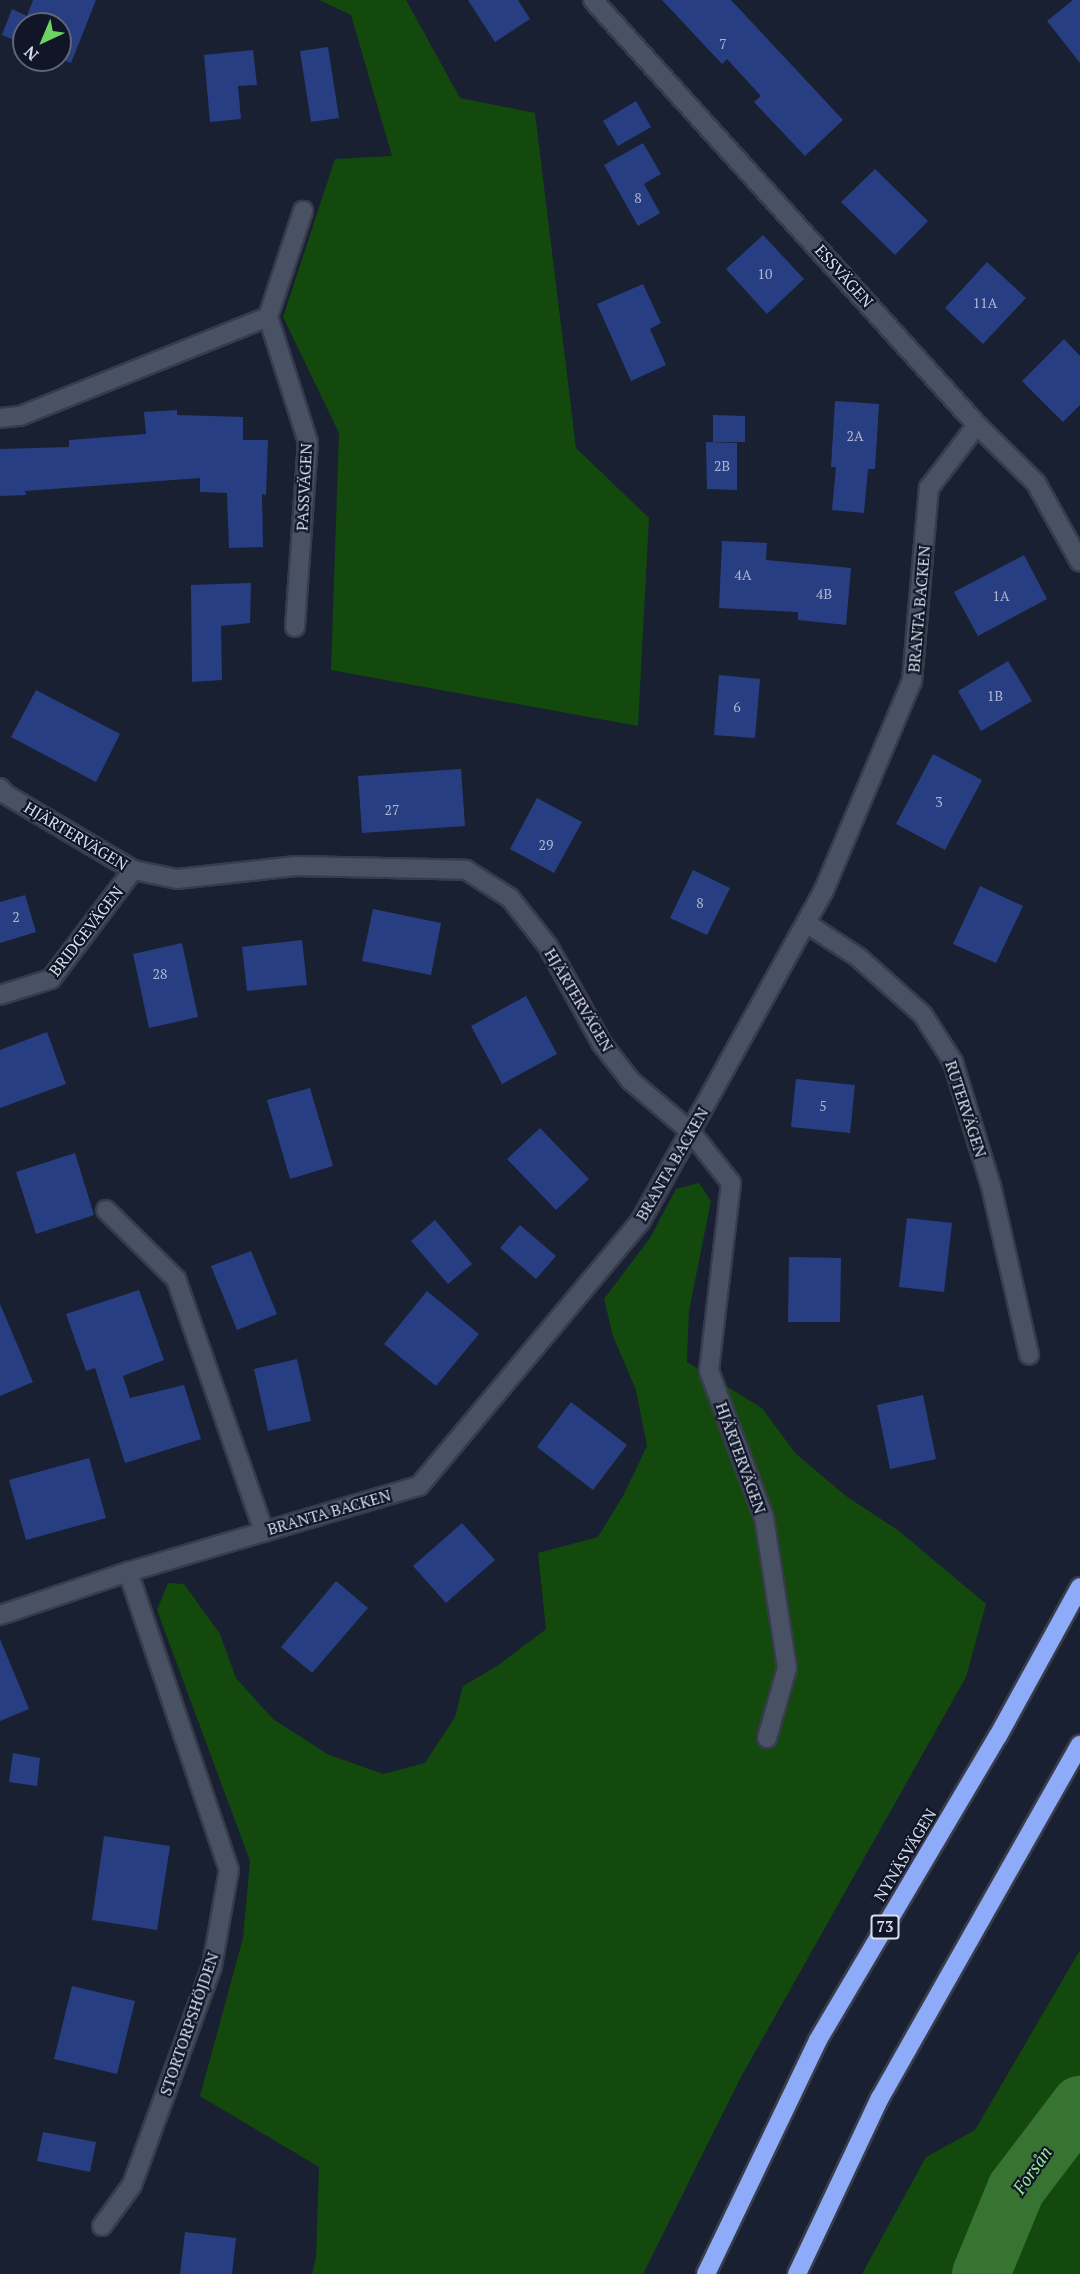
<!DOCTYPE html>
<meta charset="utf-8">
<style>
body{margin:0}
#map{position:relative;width:1080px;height:2274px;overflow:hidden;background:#192031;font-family:"PT Serif",serif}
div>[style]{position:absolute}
.green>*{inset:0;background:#13490d}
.river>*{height:58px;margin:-29px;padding:0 29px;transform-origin:29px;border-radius:29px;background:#387431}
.building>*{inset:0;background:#283e82}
.roads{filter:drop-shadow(2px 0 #383c4a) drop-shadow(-2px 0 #383c4a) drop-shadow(0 2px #383c4a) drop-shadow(0 -2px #383c4a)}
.street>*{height:18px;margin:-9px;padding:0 9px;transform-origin:9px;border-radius:9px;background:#495165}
.highway>*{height:18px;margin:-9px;padding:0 9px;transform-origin:9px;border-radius:9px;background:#8dabf8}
span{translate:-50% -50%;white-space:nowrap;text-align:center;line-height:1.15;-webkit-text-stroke:4.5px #101627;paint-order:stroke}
.number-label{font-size:14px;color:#adb7d0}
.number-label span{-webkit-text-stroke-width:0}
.shield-label span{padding:2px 4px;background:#101627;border:2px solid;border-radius:4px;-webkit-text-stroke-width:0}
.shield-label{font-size:15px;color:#d9dfea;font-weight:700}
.street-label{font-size:16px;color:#d9dfea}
.water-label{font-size:18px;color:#9aed90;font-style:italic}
.north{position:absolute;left:12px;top:12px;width:60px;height:60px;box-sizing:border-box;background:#101627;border:2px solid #606675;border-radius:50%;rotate:224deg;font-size:16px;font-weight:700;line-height:24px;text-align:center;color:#d9dfea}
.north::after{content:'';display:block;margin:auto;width:21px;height:27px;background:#6dd361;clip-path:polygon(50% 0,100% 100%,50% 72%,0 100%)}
</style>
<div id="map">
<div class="green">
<i style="clip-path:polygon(319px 0,406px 0,460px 98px,535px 113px,576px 448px,649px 518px,638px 726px,331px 670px,339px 433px,283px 317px,335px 159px,392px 156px,351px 15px)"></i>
<i style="clip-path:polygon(699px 1183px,711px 1201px,689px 1311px,687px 1362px,762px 1408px,795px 1453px,846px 1496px,899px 1531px,986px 1604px,966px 1677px,741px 2077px,643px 2274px,312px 2274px,316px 2258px,319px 2167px,200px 2096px,243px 1938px,250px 1861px,157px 1610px,168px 1583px,184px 1584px,220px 1634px,236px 1678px,273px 1719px,327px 1754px,383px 1774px,425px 1763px,455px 1717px,463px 1686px,497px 1666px,546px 1629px,538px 1553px,598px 1537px,623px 1496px,647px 1446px,636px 1390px,613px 1336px,604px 1299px,650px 1238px,676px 1189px)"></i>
<i style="clip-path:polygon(1080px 1950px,1080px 2274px,862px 2274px,926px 2157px,975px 2130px)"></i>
</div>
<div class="river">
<i style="left:981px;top:2274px;width:92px;rotate:-67.6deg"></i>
<i style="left:1016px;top:2189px;width:106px;rotate:-52.7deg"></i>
</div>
<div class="building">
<i style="clip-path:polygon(33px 0,96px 0,71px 63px,60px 59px,60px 24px,24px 24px,24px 44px,2px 35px,12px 9px,27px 16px)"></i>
<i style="clip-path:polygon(468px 0,518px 0,530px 19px,495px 42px)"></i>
<i style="clip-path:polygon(662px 0,731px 0,843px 120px,805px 156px,754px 102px,761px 96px,727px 59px,722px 64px)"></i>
<i style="clip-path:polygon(1073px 0,1080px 0,1080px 63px,1047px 21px)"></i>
<i style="clip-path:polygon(328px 47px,339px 118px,311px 122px,300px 51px)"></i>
<i style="clip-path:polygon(253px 50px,257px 85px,238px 86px,241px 119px,210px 122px,204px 55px)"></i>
<i style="clip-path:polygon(636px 101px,651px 127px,618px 146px,603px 121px)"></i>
<i style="clip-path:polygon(643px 143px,661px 174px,644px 184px,660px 213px,638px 226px,604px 165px)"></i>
<i style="clip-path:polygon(875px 169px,928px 221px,895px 255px,841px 202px)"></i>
<i style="clip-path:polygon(763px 235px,804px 279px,767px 314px,726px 269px)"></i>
<i style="clip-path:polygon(987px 262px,1026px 298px,983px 344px,945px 308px)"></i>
<i style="clip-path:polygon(643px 284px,661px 323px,650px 329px,666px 365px,631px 381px,597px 304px)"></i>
<i style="clip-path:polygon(1064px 339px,1080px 356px,1080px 405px,1063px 422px,1022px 381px)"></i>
<i style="clip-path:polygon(835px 401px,879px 404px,875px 469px,868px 469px,864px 513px,832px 510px,836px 467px,831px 467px)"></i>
<i style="clip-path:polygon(177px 410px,177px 415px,243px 417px,243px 440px,268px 440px,266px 495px,262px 494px,263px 547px,229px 548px,227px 493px,200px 492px,200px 478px,25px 491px,26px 495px,0 496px,0 449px,69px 447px,69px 440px,146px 434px,144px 412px)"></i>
<i style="clip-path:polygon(713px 415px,745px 416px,745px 442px,713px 442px)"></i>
<i style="clip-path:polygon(706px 442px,737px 443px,737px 490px,707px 489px)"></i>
<i style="clip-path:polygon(722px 541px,767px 543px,766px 560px,851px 568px,846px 625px,798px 620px,798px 612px,719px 608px)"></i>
<i style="clip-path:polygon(1024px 555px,1047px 599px,978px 636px,954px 592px)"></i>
<i style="clip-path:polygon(251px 583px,250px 623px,221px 626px,222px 680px,192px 682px,191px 585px)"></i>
<i style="clip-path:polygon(1008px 661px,1032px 701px,981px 731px,958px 691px)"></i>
<i style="clip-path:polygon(719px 675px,760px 679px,755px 738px,714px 735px)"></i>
<i style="clip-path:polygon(36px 690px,120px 734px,96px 782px,11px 737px)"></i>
<i style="clip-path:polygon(933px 754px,982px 780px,945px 850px,896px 824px)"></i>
<i style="clip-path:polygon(461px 769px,465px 826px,362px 833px,358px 776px)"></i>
<i style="clip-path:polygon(537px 798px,582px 822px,554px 873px,510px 849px)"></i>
<i style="clip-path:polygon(693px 870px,730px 888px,707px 935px,670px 918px)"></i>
<i style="clip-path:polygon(980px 886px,1023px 906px,996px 963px,953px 944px)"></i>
<i style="clip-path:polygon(25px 895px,36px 932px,0 943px,0 902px)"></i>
<i style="clip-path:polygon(373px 909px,441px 923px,431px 975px,362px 961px)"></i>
<i style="clip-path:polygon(302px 940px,307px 985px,247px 991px,242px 947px)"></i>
<i style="clip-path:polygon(182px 943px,198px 1017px,149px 1028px,133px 954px)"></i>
<i style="clip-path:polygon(526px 996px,557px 1054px,502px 1084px,471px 1026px)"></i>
<i style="clip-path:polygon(47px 1032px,66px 1084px,0 1108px,0 1050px)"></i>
<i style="clip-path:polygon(796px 1079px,855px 1085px,850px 1133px,791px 1127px)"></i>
<i style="clip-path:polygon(310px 1088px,333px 1166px,290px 1179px,267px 1100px)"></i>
<i style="clip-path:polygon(540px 1128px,589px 1179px,556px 1210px,507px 1159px)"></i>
<i style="clip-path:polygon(75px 1153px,94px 1215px,36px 1234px,16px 1172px)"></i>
<i style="clip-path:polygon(907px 1218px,952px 1223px,944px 1292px,899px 1287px)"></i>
<i style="clip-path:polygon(435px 1220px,472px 1264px,448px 1284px,411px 1241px)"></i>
<i style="clip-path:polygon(520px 1225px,556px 1256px,536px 1279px,500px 1248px)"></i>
<i style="clip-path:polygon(251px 1251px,277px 1314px,237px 1330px,211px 1266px)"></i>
<i style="clip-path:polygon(789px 1257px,841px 1258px,840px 1322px,788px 1322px)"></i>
<i style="clip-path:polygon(139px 1290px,164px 1360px,123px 1376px,130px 1398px,184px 1385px,201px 1439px,125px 1463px,95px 1368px,86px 1371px,66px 1314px)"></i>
<i style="clip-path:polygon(427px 1291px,479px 1334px,436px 1386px,384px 1344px)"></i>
<i style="clip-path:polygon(0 1304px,33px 1382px,0 1396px)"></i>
<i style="clip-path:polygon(297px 1359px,311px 1421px,268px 1431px,254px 1369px)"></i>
<i style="clip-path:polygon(923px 1395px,936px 1459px,890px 1469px,877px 1405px)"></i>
<i style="clip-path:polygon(571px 1402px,627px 1445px,593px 1490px,537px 1447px)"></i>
<i style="clip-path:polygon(89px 1458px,106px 1518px,26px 1540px,9px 1480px)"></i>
<i style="clip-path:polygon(462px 1523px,495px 1560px,446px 1603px,413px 1566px)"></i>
<i style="clip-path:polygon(336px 1581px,368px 1608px,312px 1673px,281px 1647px)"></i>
<i style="clip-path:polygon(0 1639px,29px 1709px,0 1721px)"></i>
<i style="clip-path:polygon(13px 1753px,40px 1758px,37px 1786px,9px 1782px)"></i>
<i style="clip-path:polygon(104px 1836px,170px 1846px,157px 1930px,92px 1920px)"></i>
<i style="clip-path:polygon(72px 1986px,135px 2001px,117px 2074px,54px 2059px)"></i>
<i style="clip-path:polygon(43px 2132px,96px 2142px,90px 2172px,37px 2161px)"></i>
<i style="clip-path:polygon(185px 2232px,236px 2238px,232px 2274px,180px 2274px)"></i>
</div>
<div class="roads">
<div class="street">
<i style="left:593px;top:0;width:573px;rotate:47.9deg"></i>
<i style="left:977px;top:425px;width:83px;rotate:44.5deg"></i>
<i style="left:1036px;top:483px;width:90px;rotate:60.9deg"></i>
<i style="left:0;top:418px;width:20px;rotate:-6deg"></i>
<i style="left:20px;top:416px;width:267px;rotate:-21.8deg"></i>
<i style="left:295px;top:627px;width:185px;rotate:-86deg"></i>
<i style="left:308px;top:442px;width:131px;rotate:-107.7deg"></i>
<i style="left:268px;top:317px;width:112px;rotate:-71.7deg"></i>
<i style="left:0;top:788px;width:8px;rotate:50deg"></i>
<i style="left:5px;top:794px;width:149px;rotate:30.7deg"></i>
<i style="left:133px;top:870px;width:45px;rotate:11.6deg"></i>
<i style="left:177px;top:879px;width:120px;rotate:-6.2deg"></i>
<i style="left:296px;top:866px;width:170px;rotate:1.3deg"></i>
<i style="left:466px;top:870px;width:52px;rotate:32.5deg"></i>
<i style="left:510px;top:898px;width:61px;rotate:51.6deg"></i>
<i style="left:548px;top:946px;width:112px;rotate:61.1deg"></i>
<i style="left:602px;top:1044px;width:47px;rotate:51.9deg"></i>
<i style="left:631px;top:1081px;width:77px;rotate:40.3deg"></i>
<i style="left:690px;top:1131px;width:66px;rotate:51.7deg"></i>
<i style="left:731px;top:1183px;width:189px;rotate:96.7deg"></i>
<i style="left:709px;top:1371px;width:156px;rotate:69.4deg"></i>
<i style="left:764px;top:1517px;width:153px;rotate:81.3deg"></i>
<i style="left:787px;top:1668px;width:73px;rotate:105.9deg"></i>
<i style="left:806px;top:923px;width:62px;rotate:33.2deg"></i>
<i style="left:858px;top:957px;width:87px;rotate:41.7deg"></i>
<i style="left:923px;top:1015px;width:56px;rotate:57.4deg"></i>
<i style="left:953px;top:1062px;width:130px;rotate:73deg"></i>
<i style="left:991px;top:1186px;width:173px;rotate:77.3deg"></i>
<i style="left:0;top:995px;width:53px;rotate:-17.4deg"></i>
<i style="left:51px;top:979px;width:136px;rotate:-53deg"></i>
<i style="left:106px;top:1210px;width:98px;rotate:44.6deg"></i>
<i style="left:176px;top:1279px;width:268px;rotate:70.8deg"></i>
<i style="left:0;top:1615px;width:135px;rotate:-18.6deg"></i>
<i style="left:128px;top:1572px;width:303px;rotate:-16.5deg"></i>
<i style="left:419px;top:1486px;width:344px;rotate:-50.1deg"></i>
<i style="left:640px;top:1222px;width:380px;rotate:-61deg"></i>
<i style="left:824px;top:890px;width:227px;rotate:-67.2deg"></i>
<i style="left:912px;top:681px;width:194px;rotate:-85deg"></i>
<i style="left:929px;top:488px;width:79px;rotate:-52.7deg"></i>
<i style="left:102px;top:2226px;width:51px;rotate:-53.8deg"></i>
<i style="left:132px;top:2185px;width:233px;rotate:-69.9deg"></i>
<i style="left:212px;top:1966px;width:97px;rotate:-80deg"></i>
<i style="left:229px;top:1870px;width:315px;rotate:-108.7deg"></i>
</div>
<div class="highway">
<i style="left:706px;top:2274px;width:259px;rotate:-64.4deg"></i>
<i style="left:818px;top:2040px;width:353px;rotate:-59.4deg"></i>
<i style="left:998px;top:1736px;width:170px;rotate:-61.2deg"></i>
<i style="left:797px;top:2274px;width:195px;rotate:-64.8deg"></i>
<i style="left:880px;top:2098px;width:406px;rotate:-60.5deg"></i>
</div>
</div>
<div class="number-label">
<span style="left:723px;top:44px">7</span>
<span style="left:638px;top:198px">8</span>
<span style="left:765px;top:274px">10</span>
<span style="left:985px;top:303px">11A</span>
<span style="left:855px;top:436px">2A</span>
<span style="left:722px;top:466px">2B</span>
<span style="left:743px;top:575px">4A</span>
<span style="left:824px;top:594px">4B</span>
<span style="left:1001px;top:596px">1A</span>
<span style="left:995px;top:696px">1B</span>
<span style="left:737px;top:707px">6</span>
<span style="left:939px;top:802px">3</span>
<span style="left:392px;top:810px">27</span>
<span style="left:546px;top:845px">29</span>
<span style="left:700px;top:903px">8</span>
<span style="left:16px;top:917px">2</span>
<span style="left:160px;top:974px">28</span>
<span style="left:823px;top:1106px">5</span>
</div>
<div class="shield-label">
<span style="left:885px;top:1927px">73</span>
</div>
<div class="street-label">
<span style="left:844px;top:276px;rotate:48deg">ESSVÄGEN</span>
<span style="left:304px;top:487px;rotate:-87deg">PASSVÄGEN</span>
<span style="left:919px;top:609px;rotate:-85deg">BRANTA BACKEN</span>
<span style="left:76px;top:836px;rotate:31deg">HJÄRTERVÄGEN</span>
<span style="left:86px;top:931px;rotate:-52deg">BRIDGEVÄGEN</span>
<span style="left:579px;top:1000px;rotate:59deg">HJÄRTERVÄGEN</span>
<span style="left:966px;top:1109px;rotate:72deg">RUTERVÄGEN</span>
<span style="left:672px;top:1164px;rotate:-60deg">BRANTA BACKEN</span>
<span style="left:741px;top:1458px;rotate:70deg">HJÄRTERVÄGEN</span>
<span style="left:329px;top:1512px;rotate:-16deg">BRANTA BACKEN</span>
<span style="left:905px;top:1855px;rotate:-59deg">NYNÄSVÄGEN</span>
<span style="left:189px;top:2024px;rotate:-71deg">STORTORPSHÖJDEN</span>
</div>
<div class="water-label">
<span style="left:1032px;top:2170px;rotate:-55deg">Forsån</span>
</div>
<div class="north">N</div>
</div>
